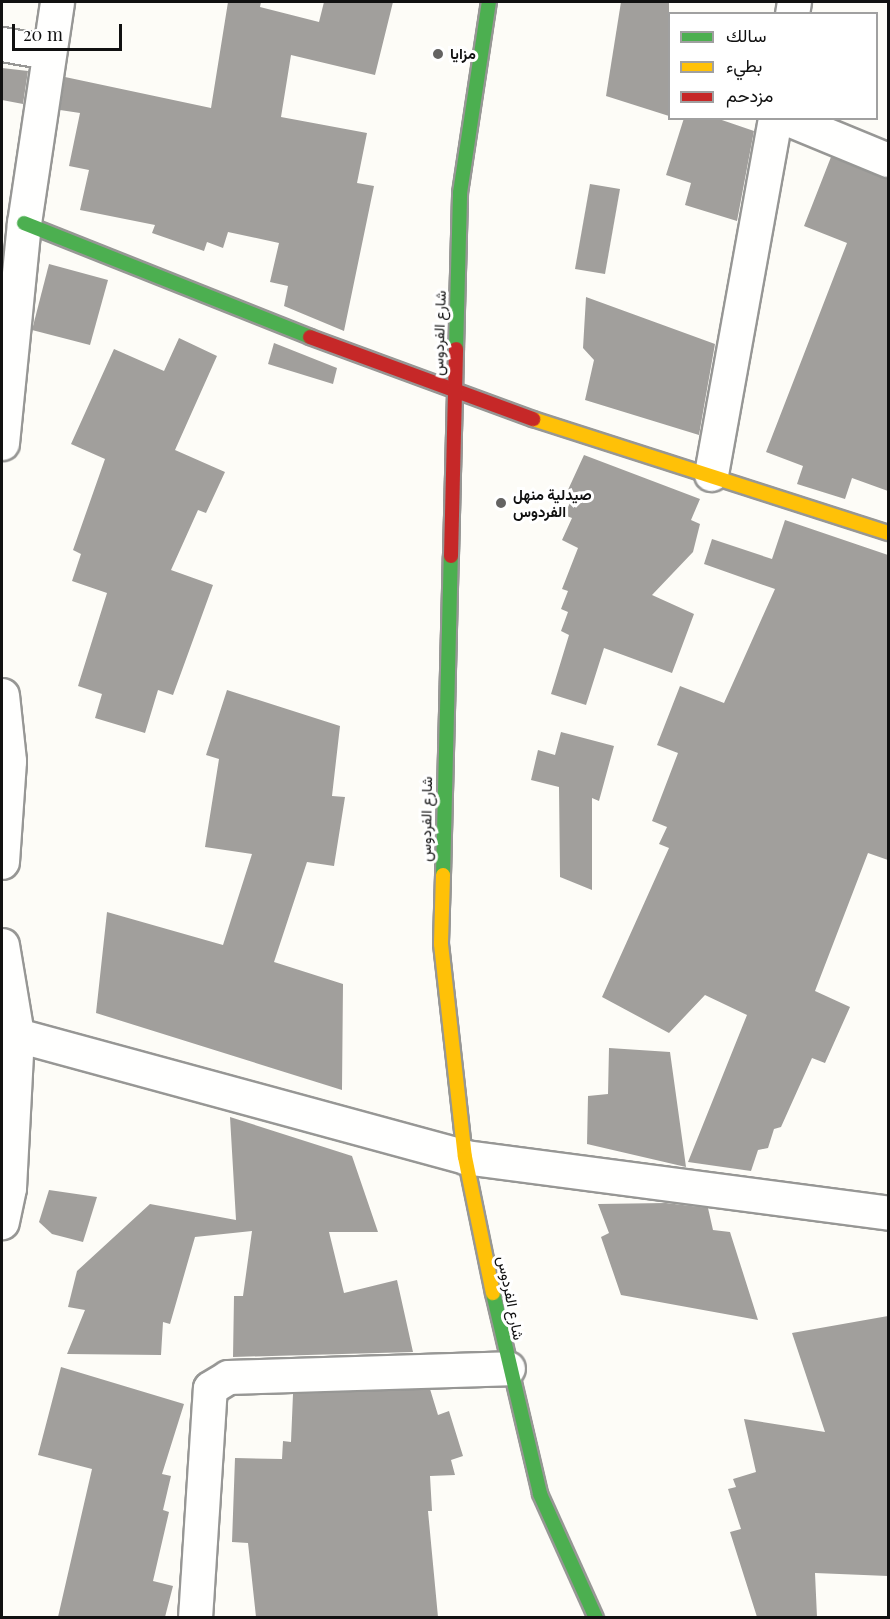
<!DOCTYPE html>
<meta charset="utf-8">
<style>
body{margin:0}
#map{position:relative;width:890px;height:1619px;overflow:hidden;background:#fdfcf7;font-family:"Playfair Display",Vazirmatn,serif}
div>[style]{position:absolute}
.building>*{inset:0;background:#a19f9c}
.roads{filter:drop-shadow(2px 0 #979795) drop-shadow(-2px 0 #979795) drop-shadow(0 2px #979795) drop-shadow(0 -2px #979795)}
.street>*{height:33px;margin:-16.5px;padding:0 16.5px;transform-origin:16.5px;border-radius:16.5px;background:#fffffe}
.fast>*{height:14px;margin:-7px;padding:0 7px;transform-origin:7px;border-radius:7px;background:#4caf50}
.slow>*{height:14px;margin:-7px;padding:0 7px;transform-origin:7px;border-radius:7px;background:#ffc107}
.jam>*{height:14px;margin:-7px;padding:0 7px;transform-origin:7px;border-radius:7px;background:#c62828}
.dots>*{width:16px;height:16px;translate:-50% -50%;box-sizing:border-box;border:3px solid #fff;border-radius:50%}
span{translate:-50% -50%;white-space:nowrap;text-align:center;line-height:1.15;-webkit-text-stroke:6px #fff;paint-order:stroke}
.poi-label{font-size:15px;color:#111;font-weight:700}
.left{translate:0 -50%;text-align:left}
.street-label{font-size:15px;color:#111}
.frame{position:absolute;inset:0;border:3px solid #111;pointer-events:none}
.legend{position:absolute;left:668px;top:12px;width:210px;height:108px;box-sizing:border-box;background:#fff;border:2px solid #a0a0a0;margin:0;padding:8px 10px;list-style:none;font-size:18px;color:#111}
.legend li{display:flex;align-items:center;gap:12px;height:30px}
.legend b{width:30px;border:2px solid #a0a0a0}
.scale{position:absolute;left:12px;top:24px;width:110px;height:27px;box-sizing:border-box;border:3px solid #111;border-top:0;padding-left:8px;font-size:18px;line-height:21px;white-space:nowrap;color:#111;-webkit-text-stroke:4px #fff;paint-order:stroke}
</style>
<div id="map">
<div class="building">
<i style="clip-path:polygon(228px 2px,261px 2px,260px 7px,319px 22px,324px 2px,393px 2px,375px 75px,291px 55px,281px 117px,367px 133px,357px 183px,374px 186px,344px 331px,284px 306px,288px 286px,270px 282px,279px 243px,228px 232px,223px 248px,207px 242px,204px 251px,152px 233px,155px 225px,80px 210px,89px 170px,69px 166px,80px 113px,60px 110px,65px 77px,211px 108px)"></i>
<i style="clip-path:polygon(621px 2px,669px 2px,669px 116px,606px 96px)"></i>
<i style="clip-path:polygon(2px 68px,28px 71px,23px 104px,2px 100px)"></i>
<i style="clip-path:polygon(684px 118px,716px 118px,754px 131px,737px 221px,685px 205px,691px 183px,666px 175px)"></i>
<i style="clip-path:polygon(831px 157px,888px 178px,888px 491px,852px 478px,845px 499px,797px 484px,803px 466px,766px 452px,847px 243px,804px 226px)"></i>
<i style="clip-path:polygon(590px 184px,620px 189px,605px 274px,575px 269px)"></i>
<i style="clip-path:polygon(49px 264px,108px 280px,90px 345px,32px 330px)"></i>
<i style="clip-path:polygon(586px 297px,715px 344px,699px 435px,585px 400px,594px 360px,583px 348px)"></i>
<i style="clip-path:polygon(179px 338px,217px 356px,175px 450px,225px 472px,206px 513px,198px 510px,171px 570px,213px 585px,173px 695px,158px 690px,145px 733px,95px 718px,102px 694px,78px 686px,107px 593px,72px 581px,81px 554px,73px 550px,105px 459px,71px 444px,114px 349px,164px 371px)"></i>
<i style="clip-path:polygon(274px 343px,337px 368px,333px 384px,268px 364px)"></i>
<i style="clip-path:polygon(584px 455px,700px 499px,691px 520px,700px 524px,693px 552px,652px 595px,694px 614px,672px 673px,604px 648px,586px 705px,551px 694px,569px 635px,561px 631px,568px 612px,561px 609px,568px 591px,562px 589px,578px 548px,562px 540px,572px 518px,564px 515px,574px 495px,567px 492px)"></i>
<i style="clip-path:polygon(785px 520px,888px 555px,888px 860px,868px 853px,815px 991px,850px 1007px,825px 1063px,812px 1058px,781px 1127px,774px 1129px,768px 1148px,758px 1150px,751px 1171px,688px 1162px,747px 1015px,705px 995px,669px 1033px,602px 997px,669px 848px,659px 844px,667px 827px,652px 821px,678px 753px,657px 745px,680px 686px,724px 703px,775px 589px,704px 564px,712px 539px,772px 559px)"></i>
<i style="clip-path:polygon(227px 690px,340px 726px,332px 796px,345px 797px,334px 866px,307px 862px,274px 962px,343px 984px,342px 1090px,96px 1013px,107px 912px,223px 945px,252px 854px,205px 847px,219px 759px,206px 755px)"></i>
<i style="clip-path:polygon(561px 732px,614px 746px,599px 801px,592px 798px,592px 890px,560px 877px,559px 787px,531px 780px,538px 750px,555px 755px)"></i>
<i style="clip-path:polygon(609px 1048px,670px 1052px,686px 1167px,587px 1144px,588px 1096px,608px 1094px)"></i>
<i style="clip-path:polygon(230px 1117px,352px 1156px,378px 1232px,329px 1232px,344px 1293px,397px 1280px,413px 1352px,233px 1357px,234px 1296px,243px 1296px,252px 1231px,195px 1237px,170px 1324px,163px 1322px,161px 1355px,67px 1354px,85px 1310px,68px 1307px,77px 1271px,150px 1204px,236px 1220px)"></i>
<i style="clip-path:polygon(49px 1190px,97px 1197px,83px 1242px,52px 1234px,39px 1222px)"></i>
<i style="clip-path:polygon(666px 1203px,708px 1208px,713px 1230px,730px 1232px,758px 1320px,621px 1295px,601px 1237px,609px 1233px,598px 1204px)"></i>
<i style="clip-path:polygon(888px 1316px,888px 1576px,815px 1573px,817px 1617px,757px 1617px,730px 1532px,741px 1529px,728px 1489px,736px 1487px,733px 1479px,756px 1472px,744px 1419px,825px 1432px,792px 1333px)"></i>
<i style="clip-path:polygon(61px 1367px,184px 1404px,162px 1474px,171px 1476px,163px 1510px,169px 1512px,153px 1581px,173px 1586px,165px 1617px,58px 1617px,92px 1469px,38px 1455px)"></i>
<i style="clip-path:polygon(430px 1389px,438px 1415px,449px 1411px,463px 1456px,451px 1460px,455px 1475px,430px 1476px,432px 1511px,428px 1511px,438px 1617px,256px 1617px,248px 1543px,232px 1542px,235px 1458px,282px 1459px,283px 1441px,291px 1442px,293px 1394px)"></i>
</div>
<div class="roads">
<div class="street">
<i style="left:792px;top:14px;width:12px;rotate:-81deg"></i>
<i style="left:2px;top:44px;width:47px;rotate:9.9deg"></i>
<i style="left:786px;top:118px;width:110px;rotate:22.4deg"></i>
<i style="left:2px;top:443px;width:221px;rotate:-84.3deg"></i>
<i style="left:24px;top:223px;width:223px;rotate:-81.5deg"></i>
<i style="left:711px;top:474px;width:362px;rotate:-79.8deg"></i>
<i style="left:2px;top:695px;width:66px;rotate:83.9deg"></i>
<i style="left:9px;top:761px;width:101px;rotate:94deg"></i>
<i style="left:2px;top:945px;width:91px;rotate:80.5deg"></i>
<i style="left:17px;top:1035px;width:153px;rotate:93deg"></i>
<i style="left:9px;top:1188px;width:35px;rotate:102deg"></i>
<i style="left:17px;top:1035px;width:464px;rotate:15.2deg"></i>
<i style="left:465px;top:1157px;width:427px;rotate:7.5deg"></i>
<i style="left:195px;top:1618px;width:230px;rotate:-86.3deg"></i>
<i style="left:210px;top:1388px;width:21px;rotate:-31deg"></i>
<i style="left:228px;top:1377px;width:280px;rotate:-1.8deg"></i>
</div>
<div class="fast">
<i style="left:24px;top:223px;width:308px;rotate:21.7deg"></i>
<i style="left:456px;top:349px;width:156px;rotate:-88.5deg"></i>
<i style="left:460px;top:193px;width:193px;rotate:-81.4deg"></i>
<i style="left:443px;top:875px;width:319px;rotate:-88.6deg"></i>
<i style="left:493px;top:1293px;width:206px;rotate:76.8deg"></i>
<i style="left:540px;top:1494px;width:136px;rotate:65.7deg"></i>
</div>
<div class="slow">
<i style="left:533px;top:419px;width:373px;rotate:17.8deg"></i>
<i style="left:443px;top:875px;width:69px;rotate:91.7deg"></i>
<i style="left:441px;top:944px;width:214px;rotate:83.6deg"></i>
<i style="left:465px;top:1157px;width:139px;rotate:78.4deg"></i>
</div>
<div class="jam">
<i style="left:310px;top:337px;width:238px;rotate:20.2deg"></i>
<i style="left:451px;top:556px;width:207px;rotate:-88.6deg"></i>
</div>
</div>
<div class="dots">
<i style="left:438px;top:54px;background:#646362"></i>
<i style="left:501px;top:503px;background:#646362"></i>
</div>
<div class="poi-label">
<span class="left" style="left:450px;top:54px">مزايا</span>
<span class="left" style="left:513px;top:503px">صيدلية منهل<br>الفردوس</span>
</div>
<div class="street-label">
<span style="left:439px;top:333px;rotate:-88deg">شارع الفردوس</span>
<span style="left:426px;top:819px;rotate:-89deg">شارع الفردوس</span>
<span style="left:511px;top:1298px;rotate:79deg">شارع الفردوس</span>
</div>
<div class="frame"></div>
<ul class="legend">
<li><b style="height:8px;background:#4caf50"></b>سالك</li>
<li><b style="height:8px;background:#ffc107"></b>بطيء</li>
<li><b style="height:8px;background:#c62828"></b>مزدحم</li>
</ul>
<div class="scale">20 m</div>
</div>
